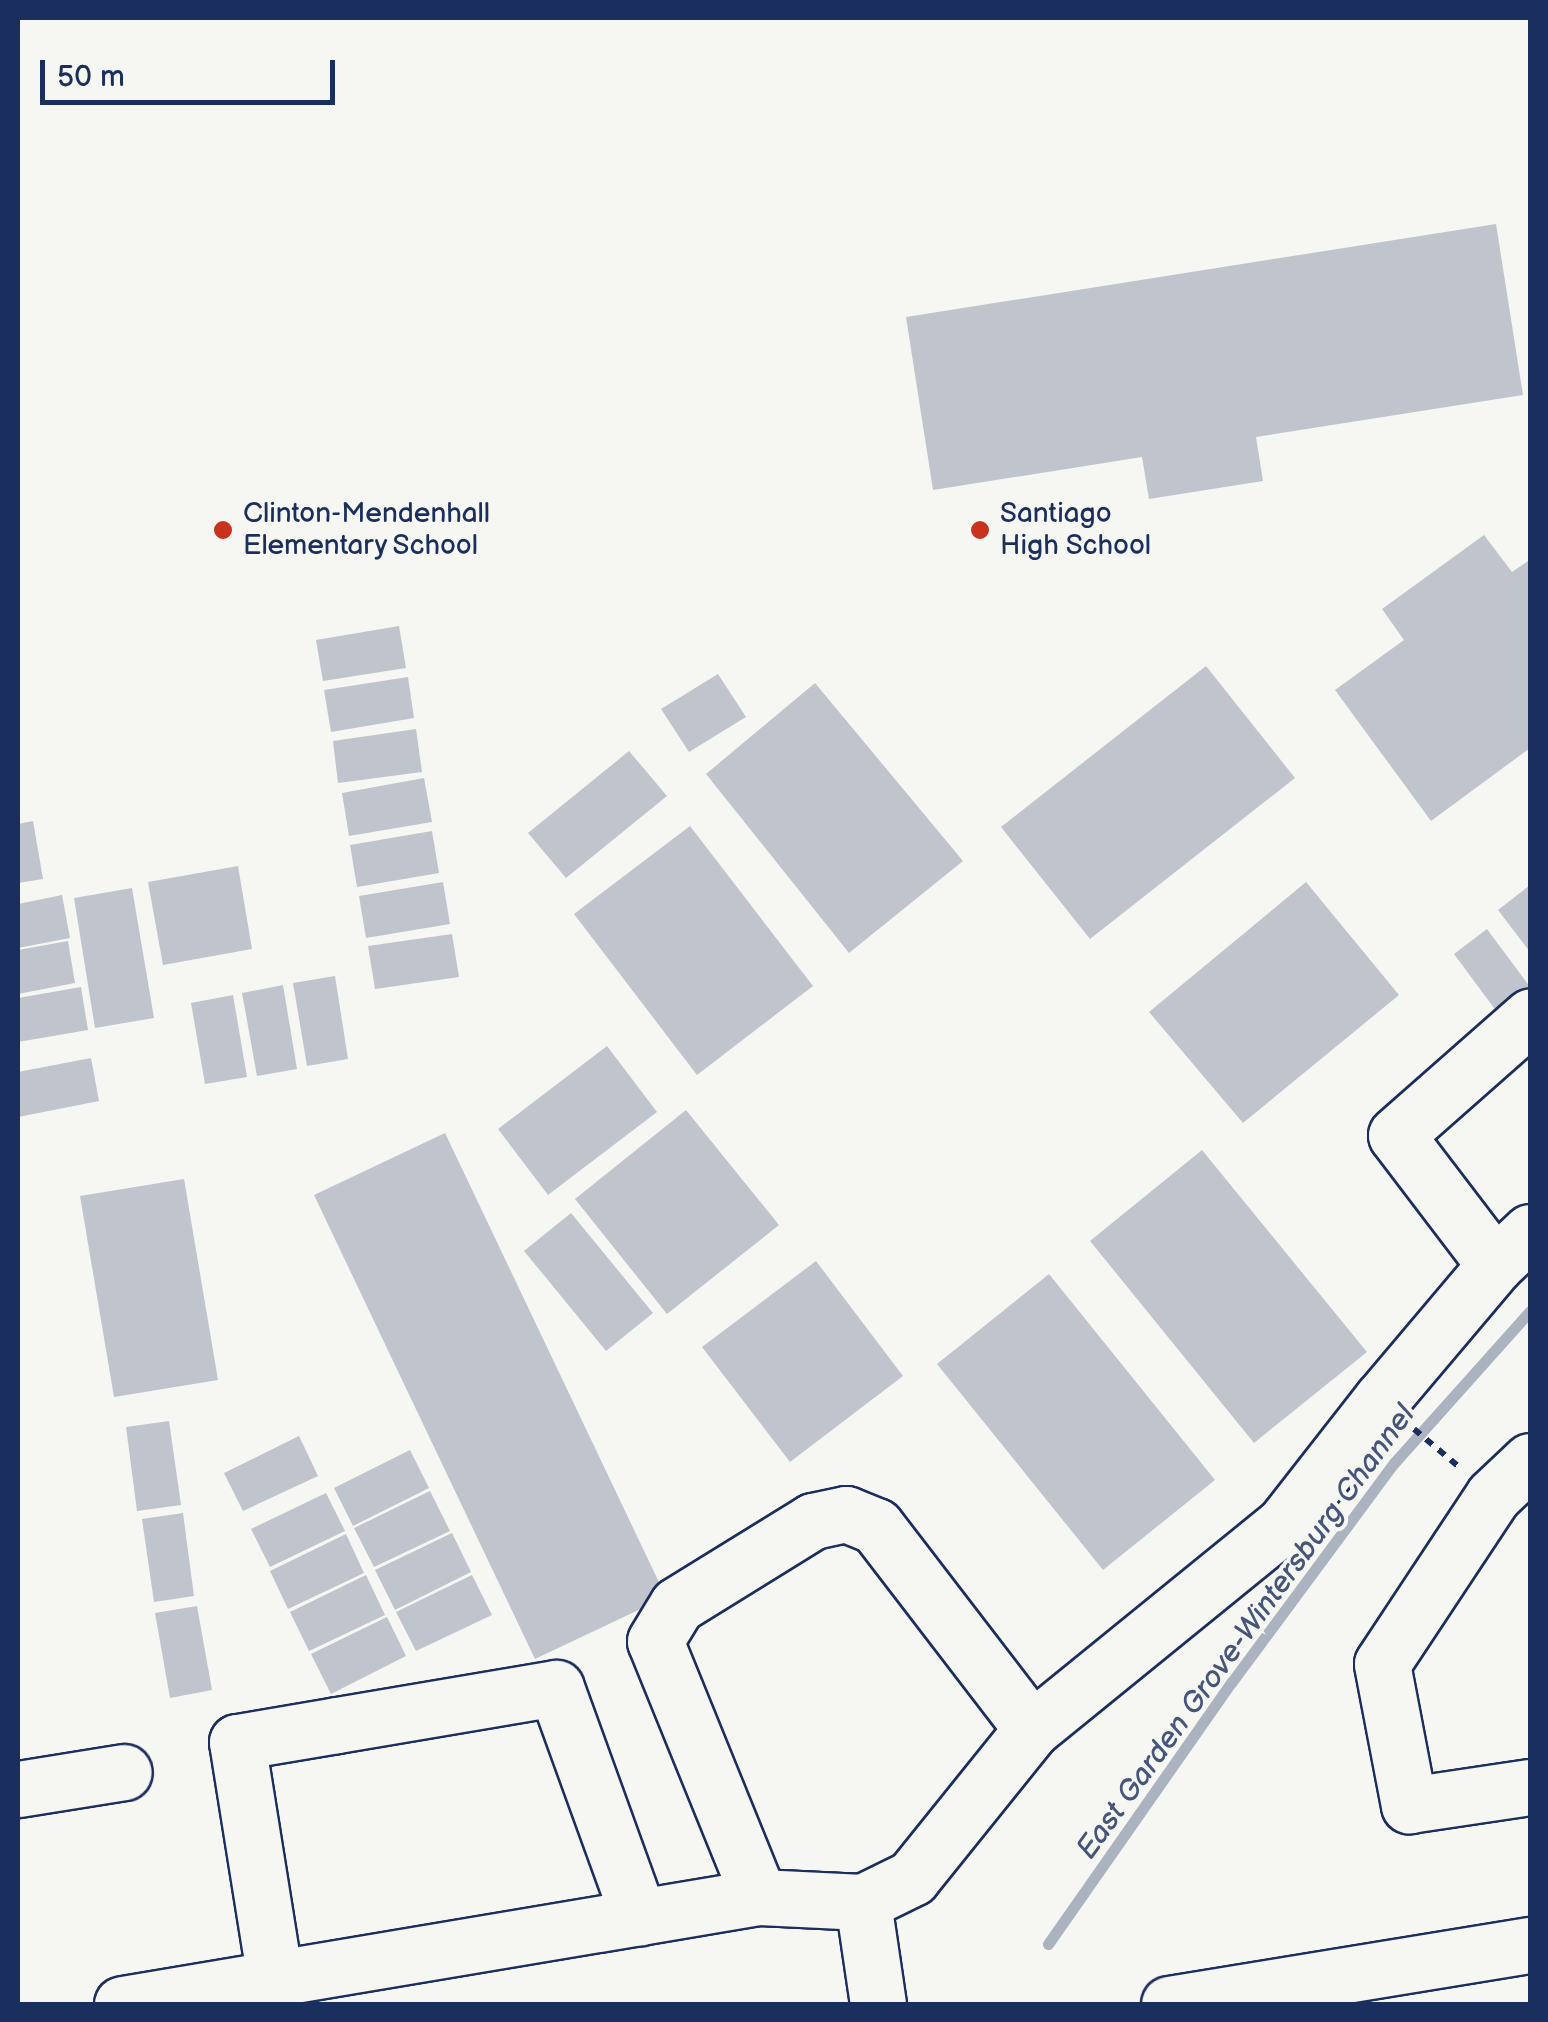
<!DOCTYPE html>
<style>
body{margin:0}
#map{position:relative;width:1548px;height:2022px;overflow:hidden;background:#f6f6f2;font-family:"Balsamiq Sans",sans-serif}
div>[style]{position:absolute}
.stream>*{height:11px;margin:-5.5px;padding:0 5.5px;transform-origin:5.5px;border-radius:5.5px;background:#abb2c0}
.building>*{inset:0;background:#c0c4cd}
.path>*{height:6px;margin-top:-3px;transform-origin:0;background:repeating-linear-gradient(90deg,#1b2f5e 0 8px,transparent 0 16px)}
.roads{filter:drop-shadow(2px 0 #1b2f5e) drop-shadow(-2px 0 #1b2f5e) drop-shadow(0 2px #1b2f5e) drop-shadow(0 -2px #1b2f5e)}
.minor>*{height:55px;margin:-27.5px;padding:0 27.5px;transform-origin:27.5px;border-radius:27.5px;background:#f6f6f2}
.dots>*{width:28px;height:28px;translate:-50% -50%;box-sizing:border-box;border:5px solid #f6f6f2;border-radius:50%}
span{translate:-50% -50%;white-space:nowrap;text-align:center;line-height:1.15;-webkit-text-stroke:8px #f6f6f2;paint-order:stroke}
.poi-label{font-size:28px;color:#1b2f5e}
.left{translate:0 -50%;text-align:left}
.water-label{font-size:30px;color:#46567b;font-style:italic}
.frame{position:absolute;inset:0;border:20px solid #1b2f5e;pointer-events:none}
.scale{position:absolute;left:40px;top:60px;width:295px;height:45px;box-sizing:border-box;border:5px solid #1b2f5e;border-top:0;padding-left:12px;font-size:30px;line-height:35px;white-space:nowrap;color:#1b2f5e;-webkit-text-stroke:8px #f6f6f2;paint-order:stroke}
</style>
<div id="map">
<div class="stream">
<i style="left:1048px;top:1944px;width:319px;rotate:-55deg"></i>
<i style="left:1231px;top:1683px;width:274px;rotate:-53.5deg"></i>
<i style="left:1394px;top:1463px;width:204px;rotate:-48.2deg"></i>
</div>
<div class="building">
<i style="clip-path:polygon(1496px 224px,1523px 395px,1256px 437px,1263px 481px,1149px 499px,1142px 457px,933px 490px,906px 317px)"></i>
<i style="clip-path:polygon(1484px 535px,1512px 572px,1528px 561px,1530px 564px,1530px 748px,1431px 821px,1335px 690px,1404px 640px,1382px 609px)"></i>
<i style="clip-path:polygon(399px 626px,406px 668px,323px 681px,316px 640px)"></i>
<i style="clip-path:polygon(1206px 666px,1295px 778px,1090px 939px,1001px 827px)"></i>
<i style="clip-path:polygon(718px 674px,746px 717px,689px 752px,661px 709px)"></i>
<i style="clip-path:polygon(408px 677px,414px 718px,331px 732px,324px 690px)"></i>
<i style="clip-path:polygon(815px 683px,963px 861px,849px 953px,706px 774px)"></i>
<i style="clip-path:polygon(416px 729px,422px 772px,338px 783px,333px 741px)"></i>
<i style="clip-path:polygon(629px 751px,667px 796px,566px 878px,528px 833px)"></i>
<i style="clip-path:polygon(424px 778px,432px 822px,349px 836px,342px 793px)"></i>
<i style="clip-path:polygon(33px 821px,43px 879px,18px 883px,18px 824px)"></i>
<i style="clip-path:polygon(690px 826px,813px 986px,697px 1075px,574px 914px)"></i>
<i style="clip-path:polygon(432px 831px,439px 873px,357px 887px,350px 845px)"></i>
<i style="clip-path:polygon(238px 866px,252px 949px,163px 965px,148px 882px)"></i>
<i style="clip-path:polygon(443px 882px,450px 924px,366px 938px,359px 896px)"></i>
<i style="clip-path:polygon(1306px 882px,1399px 995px,1243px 1123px,1149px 1012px)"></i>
<i style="clip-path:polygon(1530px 885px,1530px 952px,1498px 910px)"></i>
<i style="clip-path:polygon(132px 888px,154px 1018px,95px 1028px,74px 898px)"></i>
<i style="clip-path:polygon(62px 895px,70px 938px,18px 948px,18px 904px)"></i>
<i style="clip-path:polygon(1487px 929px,1530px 987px,1530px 1000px,1503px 1020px,1454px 954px)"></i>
<i style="clip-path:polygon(452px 934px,459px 977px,375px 989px,368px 946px)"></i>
<i style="clip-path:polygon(68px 941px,75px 983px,18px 994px,18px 950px)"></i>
<i style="clip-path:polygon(335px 976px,348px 1059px,307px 1066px,293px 983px)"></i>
<i style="clip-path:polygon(283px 985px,297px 1069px,257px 1076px,242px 993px)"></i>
<i style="clip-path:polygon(81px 987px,88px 1030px,18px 1042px,18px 998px)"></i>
<i style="clip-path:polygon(233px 995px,247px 1077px,205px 1084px,191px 1003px)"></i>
<i style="clip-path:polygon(607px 1046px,657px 1112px,548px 1195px,498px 1129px)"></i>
<i style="clip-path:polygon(91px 1058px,99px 1101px,18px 1117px,18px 1072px)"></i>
<i style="clip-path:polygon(686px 1110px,779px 1225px,667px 1314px,575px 1199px)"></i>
<i style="clip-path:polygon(445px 1133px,666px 1597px,535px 1659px,314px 1195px)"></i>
<i style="clip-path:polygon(1202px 1150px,1367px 1352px,1254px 1443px,1090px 1241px)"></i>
<i style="clip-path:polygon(184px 1179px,218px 1380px,114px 1397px,80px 1196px)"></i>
<i style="clip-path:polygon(571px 1213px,653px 1313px,606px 1351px,524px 1251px)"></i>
<i style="clip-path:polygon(816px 1261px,903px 1376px,790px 1462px,702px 1347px)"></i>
<i style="clip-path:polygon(1049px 1274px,1215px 1480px,1103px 1570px,937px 1364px)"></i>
<i style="clip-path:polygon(169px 1421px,181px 1505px,137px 1511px,126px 1427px)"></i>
<i style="clip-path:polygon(299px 1436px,318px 1476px,243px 1511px,224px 1473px)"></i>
<i style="clip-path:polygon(410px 1450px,429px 1488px,353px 1526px,334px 1488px)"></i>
<i style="clip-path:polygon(430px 1491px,450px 1531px,374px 1567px,354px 1528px)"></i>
<i style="clip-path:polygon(326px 1493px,345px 1531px,270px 1567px,251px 1529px)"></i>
<i style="clip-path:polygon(183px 1513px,194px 1596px,154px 1602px,142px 1519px)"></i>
<i style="clip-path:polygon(452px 1533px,471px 1572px,395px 1610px,375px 1570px)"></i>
<i style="clip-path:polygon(346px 1534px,364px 1573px,288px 1609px,270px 1571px)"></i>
<i style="clip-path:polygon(366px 1575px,385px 1615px,309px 1651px,290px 1612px)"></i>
<i style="clip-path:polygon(472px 1575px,492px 1615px,416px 1651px,396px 1612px)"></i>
<i style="clip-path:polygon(197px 1606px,212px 1690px,170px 1698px,155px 1613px)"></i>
<i style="clip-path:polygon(387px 1617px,406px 1656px,331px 1694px,311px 1654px)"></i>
</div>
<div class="path">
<i style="left:1414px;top:1429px;width:57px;rotate:40.1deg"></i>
</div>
<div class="roads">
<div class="minor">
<i style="left:1495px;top:1265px;width:163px;rotate:-127.3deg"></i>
<i style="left:1396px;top:1135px;width:179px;rotate:-41.4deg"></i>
<i style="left:1530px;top:1461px;width:51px;rotate:136.6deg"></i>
<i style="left:1493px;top:1496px;width:201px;rotate:123.5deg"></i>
<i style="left:1382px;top:1664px;width:144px;rotate:79.2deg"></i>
<i style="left:1409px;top:1805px;width:122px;rotate:-8.5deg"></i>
<i style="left:18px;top:1789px;width:107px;rotate:-9.1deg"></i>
<i style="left:759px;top:1897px;width:276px;rotate:-112.1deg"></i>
<i style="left:655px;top:1641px;width:42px;rotate:-58.6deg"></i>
<i style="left:677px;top:1605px;width:160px;rotate:-31.7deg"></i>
<i style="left:813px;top:1521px;width:34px;rotate:-12deg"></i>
<i style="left:846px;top:1514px;width:32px;rotate:22deg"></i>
<i style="left:876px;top:1526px;width:256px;rotate:52.5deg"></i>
<i style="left:275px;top:1979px;width:240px;rotate:-99.1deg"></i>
<i style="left:237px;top:1742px;width:101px;rotate:-9.6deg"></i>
<i style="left:337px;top:1725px;width:222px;rotate:-9.6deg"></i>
<i style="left:556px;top:1688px;width:244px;rotate:70.1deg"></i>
<i style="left:122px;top:2004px;width:646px;rotate:-9.54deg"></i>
<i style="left:759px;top:1897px;width:104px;rotate:2.8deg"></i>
<i style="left:878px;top:2004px;width:103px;rotate:-98.4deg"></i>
<i style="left:863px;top:1902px;width:55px;rotate:-26.1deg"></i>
<i style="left:912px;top:1878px;width:191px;rotate:-51.2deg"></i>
<i style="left:1032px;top:1729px;width:325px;rotate:-39.1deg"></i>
<i style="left:1284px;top:1524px;width:157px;rotate:-52deg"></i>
<i style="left:1381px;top:1400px;width:177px;rotate:-49.8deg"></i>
<i style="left:1495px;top:1265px;width:48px;rotate:-43.3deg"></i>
<i style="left:1169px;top:2004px;width:366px;rotate:-9.3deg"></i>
</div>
</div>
<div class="dots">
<i style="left:223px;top:530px;background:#c8321e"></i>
<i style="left:980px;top:530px;background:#c8321e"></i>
</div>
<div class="poi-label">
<span class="left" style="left:243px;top:530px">Clinton-Mendenhall<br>Elementary School</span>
<span class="left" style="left:1000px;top:530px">Santiago<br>High School</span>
</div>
<div class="water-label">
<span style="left:1246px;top:1632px;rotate:-54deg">East Garden Grove-Wintersburg Channel</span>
</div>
<div class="frame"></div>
<div class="scale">50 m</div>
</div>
